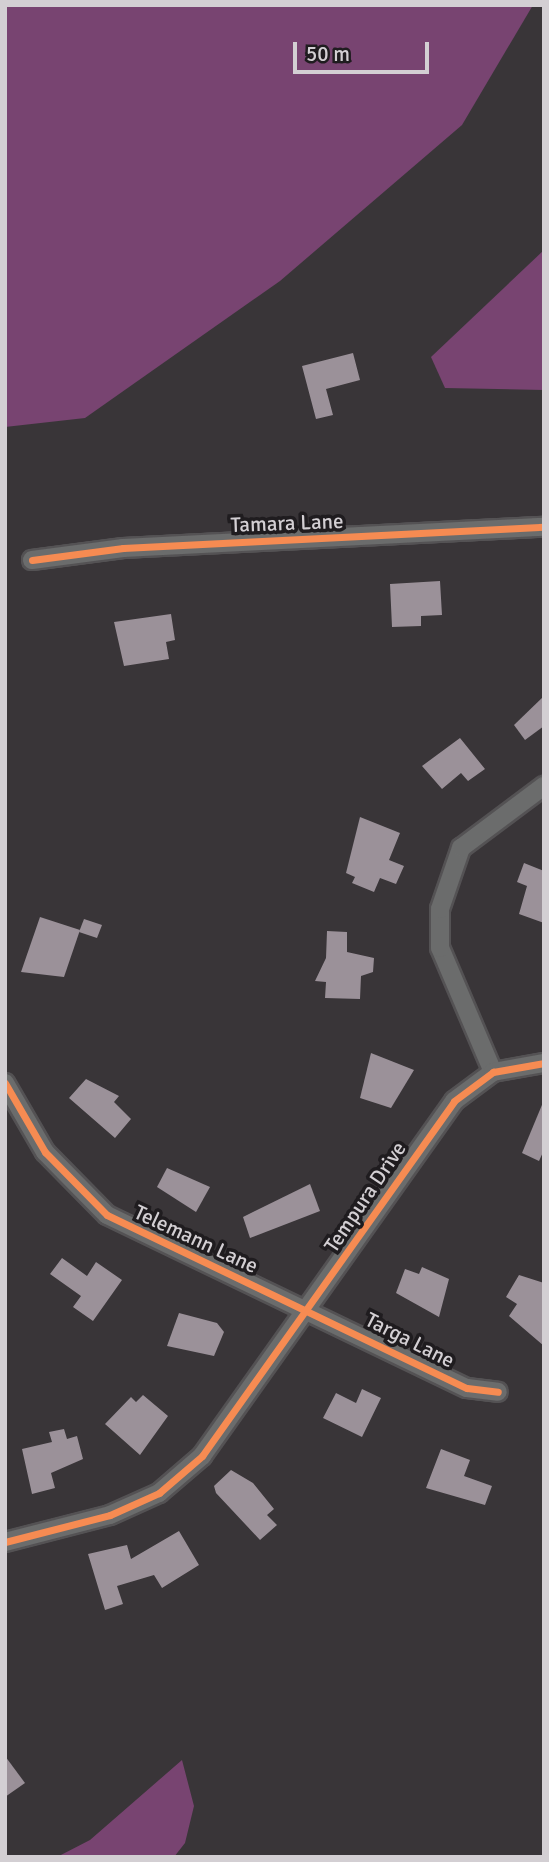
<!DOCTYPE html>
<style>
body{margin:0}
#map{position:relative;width:549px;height:1862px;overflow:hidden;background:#393538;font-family:Signika,sans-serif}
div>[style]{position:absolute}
.forest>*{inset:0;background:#784471}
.building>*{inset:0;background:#9b9199}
.roads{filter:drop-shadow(2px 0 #545254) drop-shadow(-2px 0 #545254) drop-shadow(0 2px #545254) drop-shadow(0 -2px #545254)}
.street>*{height:18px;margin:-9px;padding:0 9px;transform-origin:9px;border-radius:9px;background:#6b6c6c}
.cycleway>*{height:7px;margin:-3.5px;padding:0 3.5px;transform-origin:3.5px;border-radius:3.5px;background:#f68b52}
span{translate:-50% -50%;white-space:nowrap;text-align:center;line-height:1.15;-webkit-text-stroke:7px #1f1c1f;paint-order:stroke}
.street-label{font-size:21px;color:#d3cfd3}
.frame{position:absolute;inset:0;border:7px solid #d3cfd3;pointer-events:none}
.scale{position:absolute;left:293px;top:42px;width:136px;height:32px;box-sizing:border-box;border:4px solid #d3cfd3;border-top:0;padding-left:9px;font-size:21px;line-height:24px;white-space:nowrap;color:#d3cfd3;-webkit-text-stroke:5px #1f1c1f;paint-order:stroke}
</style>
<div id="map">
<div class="forest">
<i style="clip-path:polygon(5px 5px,533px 5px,462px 125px,280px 281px,85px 418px,5px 427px)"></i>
<i style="clip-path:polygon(544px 250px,544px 390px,445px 388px,431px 357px)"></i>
<i style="clip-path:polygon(182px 1760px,194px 1806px,185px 1843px,174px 1857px,57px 1857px,90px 1840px)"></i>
</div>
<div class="building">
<i style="clip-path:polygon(353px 353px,360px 380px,326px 389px,333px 415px,316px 419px,302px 366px)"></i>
<i style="clip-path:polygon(440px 581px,442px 615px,421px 616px,421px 626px,392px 627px,390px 584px)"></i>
<i style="clip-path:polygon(171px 614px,175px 640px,166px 642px,169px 659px,124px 666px,114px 622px)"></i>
<i style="clip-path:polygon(544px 696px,544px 726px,525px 740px,514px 725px)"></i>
<i style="clip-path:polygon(460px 738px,485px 769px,468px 781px,461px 773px,442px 789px,422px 766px)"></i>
<i style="clip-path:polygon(360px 817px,400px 833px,389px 860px,404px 866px,396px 884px,380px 878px,374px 892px,352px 883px,355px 877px,346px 873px)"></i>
<i style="clip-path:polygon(524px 863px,544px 871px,544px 923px,519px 914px,527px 886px,517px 882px)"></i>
<i style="clip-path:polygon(40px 917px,80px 930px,64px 977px,21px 972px)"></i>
<i style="clip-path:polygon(84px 919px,102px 925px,97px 938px,79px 932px)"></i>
<i style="clip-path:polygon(327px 931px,347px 932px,347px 952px,374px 958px,373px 972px,361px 976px,360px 999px,325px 998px,326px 982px,315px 981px,326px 958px)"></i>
<i style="clip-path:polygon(371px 1053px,414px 1070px,391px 1108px,360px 1098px)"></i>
<i style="clip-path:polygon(86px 1079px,119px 1096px,114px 1102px,131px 1119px,115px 1138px,69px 1098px)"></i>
<i style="clip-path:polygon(544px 1100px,544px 1150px,539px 1161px,522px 1153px)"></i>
<i style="clip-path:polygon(167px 1168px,210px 1187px,196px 1212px,157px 1187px)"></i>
<i style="clip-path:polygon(310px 1184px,320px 1211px,250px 1238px,243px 1217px)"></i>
<i style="clip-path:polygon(62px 1258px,87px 1276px,96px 1262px,122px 1280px,93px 1321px,73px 1307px,81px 1296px,50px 1274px)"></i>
<i style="clip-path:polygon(422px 1267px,449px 1279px,439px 1317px,396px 1293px,405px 1269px,419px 1274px)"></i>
<i style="clip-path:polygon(519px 1275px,544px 1283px,544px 1346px,509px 1316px,517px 1304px,506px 1297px)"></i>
<i style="clip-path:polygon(179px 1313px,217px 1323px,224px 1332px,214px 1356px,167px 1346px)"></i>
<i style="clip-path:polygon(362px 1389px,381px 1398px,362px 1437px,323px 1418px,336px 1393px,356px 1403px)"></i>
<i style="clip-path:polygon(143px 1395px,168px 1416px,140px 1455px,105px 1424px,131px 1397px,136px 1402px)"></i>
<i style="clip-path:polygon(64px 1429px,67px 1439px,77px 1436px,83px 1459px,51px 1473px,55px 1488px,32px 1494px,22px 1449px,52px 1442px,49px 1432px)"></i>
<i style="clip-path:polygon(441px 1449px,470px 1460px,464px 1476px,492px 1486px,485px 1505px,426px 1488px)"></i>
<i style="clip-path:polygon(231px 1470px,253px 1483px,274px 1509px,267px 1515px,277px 1525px,260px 1540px,216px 1493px,214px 1486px)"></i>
<i style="clip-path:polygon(179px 1531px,199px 1565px,162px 1588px,154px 1575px,117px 1586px,123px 1604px,105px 1610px,88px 1554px,127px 1545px,131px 1559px)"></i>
<i style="clip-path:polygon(5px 1756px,25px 1783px,5px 1797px)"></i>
</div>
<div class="roads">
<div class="street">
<i style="left:32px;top:560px;width:92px;rotate:-7.5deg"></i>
<i style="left:123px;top:548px;width:422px;rotate:-2.9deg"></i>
<i style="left:493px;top:1072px;width:135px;rotate:-113.1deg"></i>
<i style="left:440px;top:948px;width:39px;rotate:-90deg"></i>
<i style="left:440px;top:909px;width:65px;rotate:-71deg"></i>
<i style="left:461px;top:848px;width:104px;rotate:-36.8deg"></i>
<i style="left:5px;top:1083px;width:80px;rotate:59.9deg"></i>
<i style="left:45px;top:1152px;width:88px;rotate:45.5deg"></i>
<i style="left:107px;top:1215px;width:399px;rotate:25.7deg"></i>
<i style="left:467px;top:1388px;width:31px;rotate:7deg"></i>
<i style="left:5px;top:1542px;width:108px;rotate:-14.4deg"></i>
<i style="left:110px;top:1515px;width:54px;rotate:-24.2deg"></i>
<i style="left:159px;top:1493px;width:57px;rotate:-40.7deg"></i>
<i style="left:202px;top:1456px;width:435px;rotate:-54.6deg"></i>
<i style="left:454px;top:1101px;width:49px;rotate:-36.6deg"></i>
<i style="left:493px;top:1072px;width:52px;rotate:-10deg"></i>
</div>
</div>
<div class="cycleway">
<i style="left:32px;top:560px;width:92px;rotate:-7.5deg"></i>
<i style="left:123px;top:548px;width:422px;rotate:-2.9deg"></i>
<i style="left:5px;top:1083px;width:80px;rotate:59.9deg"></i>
<i style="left:45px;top:1152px;width:88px;rotate:45.5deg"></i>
<i style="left:107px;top:1215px;width:399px;rotate:25.7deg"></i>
<i style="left:467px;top:1388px;width:31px;rotate:7deg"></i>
<i style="left:5px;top:1542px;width:108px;rotate:-14.4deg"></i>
<i style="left:110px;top:1515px;width:54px;rotate:-24.2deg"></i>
<i style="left:159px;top:1493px;width:57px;rotate:-40.7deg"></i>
<i style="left:202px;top:1456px;width:435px;rotate:-54.6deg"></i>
<i style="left:454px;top:1101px;width:49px;rotate:-36.6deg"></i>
<i style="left:493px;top:1072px;width:52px;rotate:-10deg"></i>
</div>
<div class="street-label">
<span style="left:287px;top:523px;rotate:-2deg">Tamara Lane</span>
<span style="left:365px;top:1197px;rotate:-56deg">Tempura Drive</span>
<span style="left:196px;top:1239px;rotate:25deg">Telemann Lane</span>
<span style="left:410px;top:1340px;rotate:27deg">Targa Lane</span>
</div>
<div class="frame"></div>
<div class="scale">50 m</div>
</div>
